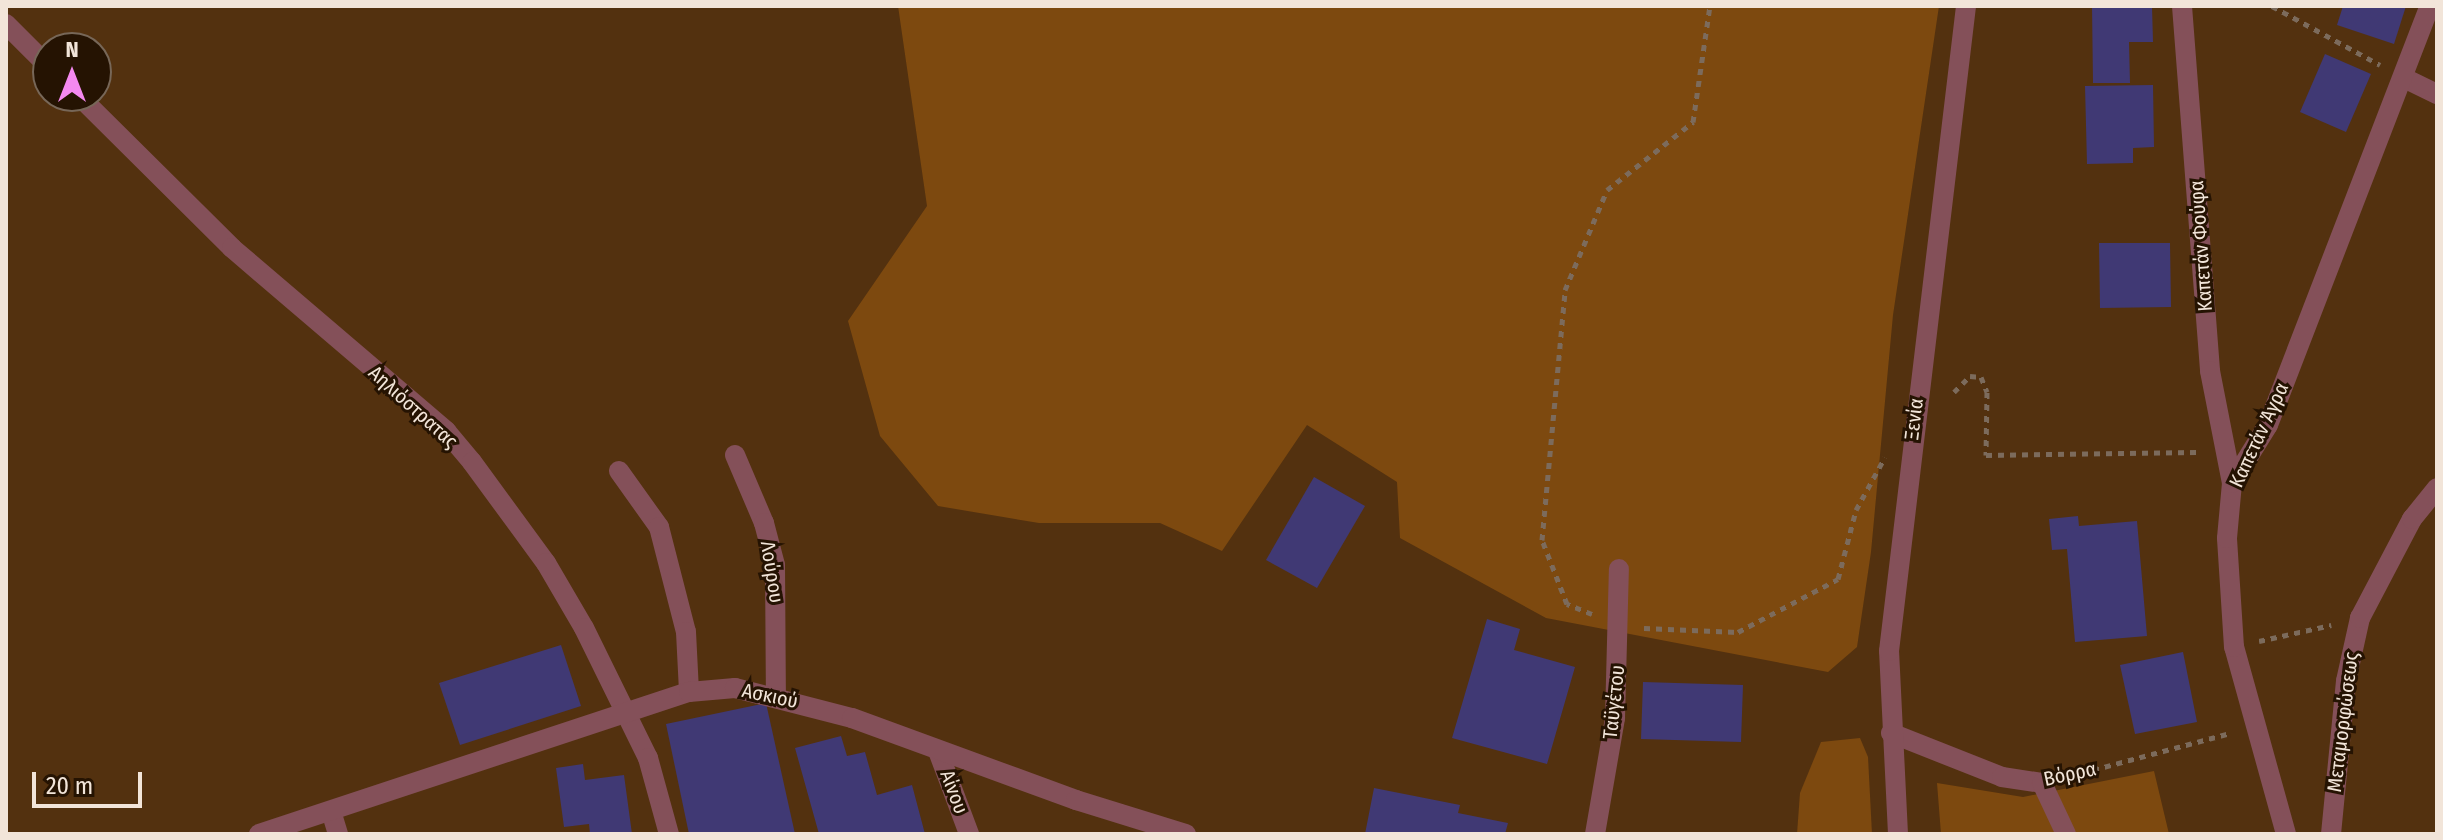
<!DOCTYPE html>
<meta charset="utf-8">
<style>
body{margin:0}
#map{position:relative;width:2443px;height:840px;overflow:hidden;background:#2f1c0a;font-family:"Fira Sans Condensed",sans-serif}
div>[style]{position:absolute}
.green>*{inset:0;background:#53310f}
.forest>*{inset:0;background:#7d490f}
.building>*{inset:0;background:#403974}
.path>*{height:5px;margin-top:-2.5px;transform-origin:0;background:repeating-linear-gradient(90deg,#7c6b5c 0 6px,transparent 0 12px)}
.minor>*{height:20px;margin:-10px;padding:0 10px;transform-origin:10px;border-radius:10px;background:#845059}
span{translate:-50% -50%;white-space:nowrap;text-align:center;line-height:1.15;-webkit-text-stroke:6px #251302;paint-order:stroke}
.street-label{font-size:20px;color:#f2e5d9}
.frame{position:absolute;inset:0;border:8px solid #f2e5d9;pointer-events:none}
.north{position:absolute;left:32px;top:32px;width:80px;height:80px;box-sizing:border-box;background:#251302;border:2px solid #776758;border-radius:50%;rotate:0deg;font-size:22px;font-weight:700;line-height:32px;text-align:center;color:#f2e5d9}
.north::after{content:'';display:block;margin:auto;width:28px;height:36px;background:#f489f0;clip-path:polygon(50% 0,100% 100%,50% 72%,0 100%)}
.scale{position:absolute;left:32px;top:772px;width:110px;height:36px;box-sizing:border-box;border:4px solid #f2e5d9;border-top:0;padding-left:10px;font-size:24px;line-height:28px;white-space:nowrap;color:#f2e5d9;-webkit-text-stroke:6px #251302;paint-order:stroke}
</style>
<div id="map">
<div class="green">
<i style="clip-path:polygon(evenodd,6px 6px,2437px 6px,2437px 834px,6px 834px,6px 6px,48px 48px,96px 48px,96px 96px,48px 96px,48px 48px)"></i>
</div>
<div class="forest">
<i style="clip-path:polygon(898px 6px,1939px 6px,1893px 315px,1871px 552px,1857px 647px,1828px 672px,1546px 618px,1400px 538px,1397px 482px,1307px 425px,1222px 551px,1160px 523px,1039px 523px,938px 506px,880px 436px,848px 321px,927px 206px)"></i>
<i style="clip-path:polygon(1860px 738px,1868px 757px,1872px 834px,1797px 834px,1800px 793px,1821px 742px)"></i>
<i style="clip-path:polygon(2154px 771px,2169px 834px,1941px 834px,1937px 783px,2023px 797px)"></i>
</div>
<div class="building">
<i style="clip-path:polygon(2092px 6px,2152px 6px,2153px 42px,2129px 42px,2130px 83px,2093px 83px)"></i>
<i style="clip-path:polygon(2343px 6px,2406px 6px,2394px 44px,2337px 25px)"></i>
<i style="clip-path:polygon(2325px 54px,2371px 74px,2346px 132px,2300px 112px)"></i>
<i style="clip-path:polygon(2153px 85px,2154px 147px,2133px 148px,2133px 163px,2087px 164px,2085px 86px)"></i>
<i style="clip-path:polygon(2099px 243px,2170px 243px,2171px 307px,2100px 308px)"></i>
<i style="clip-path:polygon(1314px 477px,1365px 506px,1317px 588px,1266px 560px)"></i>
<i style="clip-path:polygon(2078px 516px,2079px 526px,2137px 521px,2147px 636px,2075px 642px,2067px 549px,2052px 550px,2049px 519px)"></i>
<i style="clip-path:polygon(1487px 619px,1520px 629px,1514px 650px,1575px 667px,1547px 764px,1452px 738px)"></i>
<i style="clip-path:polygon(561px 645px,581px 706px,460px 745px,439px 683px)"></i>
<i style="clip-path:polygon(2183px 652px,2197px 722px,2135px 734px,2120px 665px)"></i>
<i style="clip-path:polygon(1643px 682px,1743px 685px,1741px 742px,1641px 739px)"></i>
<i style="clip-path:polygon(766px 703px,795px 834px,689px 834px,666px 724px)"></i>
<i style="clip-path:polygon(841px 736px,847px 756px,865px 752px,877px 795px,912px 785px,925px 834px,819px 834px,795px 748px)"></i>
<i style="clip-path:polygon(583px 764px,585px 780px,624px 775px,632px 834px,590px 834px,589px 824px,564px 827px,556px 768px)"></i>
<i style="clip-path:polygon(1374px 788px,1460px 805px,1458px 813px,1508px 823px,1505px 834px,1365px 834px)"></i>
</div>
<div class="path">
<i style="left:2272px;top:6px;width:123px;rotate:28.6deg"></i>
<i style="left:1954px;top:392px;width:23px;rotate:-45deg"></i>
<i style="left:1970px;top:376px;width:11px;rotate:5deg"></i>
<i style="left:1981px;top:377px;width:16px;rotate:68deg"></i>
<i style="left:1987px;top:392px;width:63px;rotate:90.9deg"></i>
<i style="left:1986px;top:455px;width:211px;rotate:-0.8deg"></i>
<i style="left:1592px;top:614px;width:27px;rotate:-158deg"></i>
<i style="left:1567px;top:604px;width:69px;rotate:-111.3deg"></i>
<i style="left:1542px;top:540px;width:251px;rotate:-84.7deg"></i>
<i style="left:1565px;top:290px;width:108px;rotate:-67.2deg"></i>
<i style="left:1607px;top:190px;width:110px;rotate:-38.3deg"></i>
<i style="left:1693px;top:122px;width:117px;rotate:-81.7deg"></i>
<i style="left:1644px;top:628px;width:94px;rotate:2.4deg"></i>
<i style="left:1738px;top:632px;width:113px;rotate:-27.9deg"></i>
<i style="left:1838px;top:579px;width:71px;rotate:-75.4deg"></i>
<i style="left:1856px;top:510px;width:60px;rotate:-61.3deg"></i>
<i style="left:2259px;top:641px;width:74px;rotate:-12.5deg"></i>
<i style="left:2070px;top:776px;width:166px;rotate:-15deg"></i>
</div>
<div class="minor">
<i style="left:2182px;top:6px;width:366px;rotate:85.6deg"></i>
<i style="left:2210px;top:371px;width:114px;rotate:78.9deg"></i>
<i style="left:6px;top:24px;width:59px;rotate:45deg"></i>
<i style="left:2404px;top:78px;width:37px;rotate:26deg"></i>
<i style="left:79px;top:96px;width:216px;rotate:44.8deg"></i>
<i style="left:232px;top:248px;width:282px;rotate:40.5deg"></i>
<i style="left:446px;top:431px;width:40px;rotate:50deg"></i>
<i style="left:472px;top:462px;width:125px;rotate:53.8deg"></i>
<i style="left:546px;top:563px;width:75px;rotate:59.7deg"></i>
<i style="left:584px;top:628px;width:145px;rotate:63.8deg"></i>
<i style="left:648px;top:758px;width:79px;rotate:74.6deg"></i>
<i style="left:735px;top:455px;width:74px;rotate:66.9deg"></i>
<i style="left:764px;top:523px;width:43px;rotate:75.3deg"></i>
<i style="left:775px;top:565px;width:130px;rotate:89.6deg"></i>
<i style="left:619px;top:471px;width:69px;rotate:54.5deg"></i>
<i style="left:659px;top:527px;width:108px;rotate:75.6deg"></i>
<i style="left:686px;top:632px;width:60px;rotate:87.1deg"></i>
<i style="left:1891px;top:733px;width:119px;rotate:21.6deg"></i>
<i style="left:2002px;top:777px;width:40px;rotate:8.5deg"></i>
<i style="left:2042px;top:783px;width:56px;rotate:64.8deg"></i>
<i style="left:938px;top:751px;width:89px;rotate:69.5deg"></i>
<i style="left:331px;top:811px;width:24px;rotate:73deg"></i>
<i style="left:259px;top:834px;width:453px;rotate:-18.3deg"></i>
<i style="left:689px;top:692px;width:46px;rotate:-5deg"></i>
<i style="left:735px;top:688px;width:121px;rotate:14.4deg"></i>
<i style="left:852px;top:718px;width:239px;rotate:20.1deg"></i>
<i style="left:1076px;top:800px;width:115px;rotate:17.2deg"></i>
<i style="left:1595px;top:834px;width:118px;rotate:-80.2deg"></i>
<i style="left:1615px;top:718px;width:149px;rotate:-88.5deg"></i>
<i style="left:1898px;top:834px;width:183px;rotate:-92.8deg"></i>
<i style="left:1889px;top:651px;width:650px;rotate:-83.19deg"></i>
<i style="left:2286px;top:834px;width:194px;rotate:-105.5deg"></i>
<i style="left:2234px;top:647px;width:109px;rotate:-93.7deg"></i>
<i style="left:2227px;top:538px;width:55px;rotate:-84.8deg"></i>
<i style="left:2232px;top:483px;width:68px;rotate:-58.2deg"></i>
<i style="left:2268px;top:425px;width:449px;rotate:-68.9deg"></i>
<i style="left:2331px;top:834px;width:154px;rotate:-84.4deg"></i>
<i style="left:2346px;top:681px;width:65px;rotate:-77.5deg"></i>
<i style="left:2360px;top:618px;width:112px;rotate:-62.3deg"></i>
<i style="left:2412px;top:519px;width:40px;rotate:-51deg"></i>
</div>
<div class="street-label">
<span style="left:2201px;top:246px;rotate:-94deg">Καπετάν Φούφα</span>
<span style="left:413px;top:407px;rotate:42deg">Αηλιόστρατας</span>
<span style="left:1914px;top:419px;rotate:-83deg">Ξενία</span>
<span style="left:2259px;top:435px;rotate:-65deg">Καπετάν Άγρα</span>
<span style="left:772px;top:572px;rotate:81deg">Λούρου</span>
<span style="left:770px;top:696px;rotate:12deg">Ασκιού</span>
<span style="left:1614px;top:702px;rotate:-84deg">Ταϋγέτου</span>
<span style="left:2343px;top:722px;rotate:-83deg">Μεταμορφώσεως</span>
<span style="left:2070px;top:774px;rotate:-12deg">Βόρρα</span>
<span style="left:954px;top:792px;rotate:69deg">Αίνου</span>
</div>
<div class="frame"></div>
<div class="north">N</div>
<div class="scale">20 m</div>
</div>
